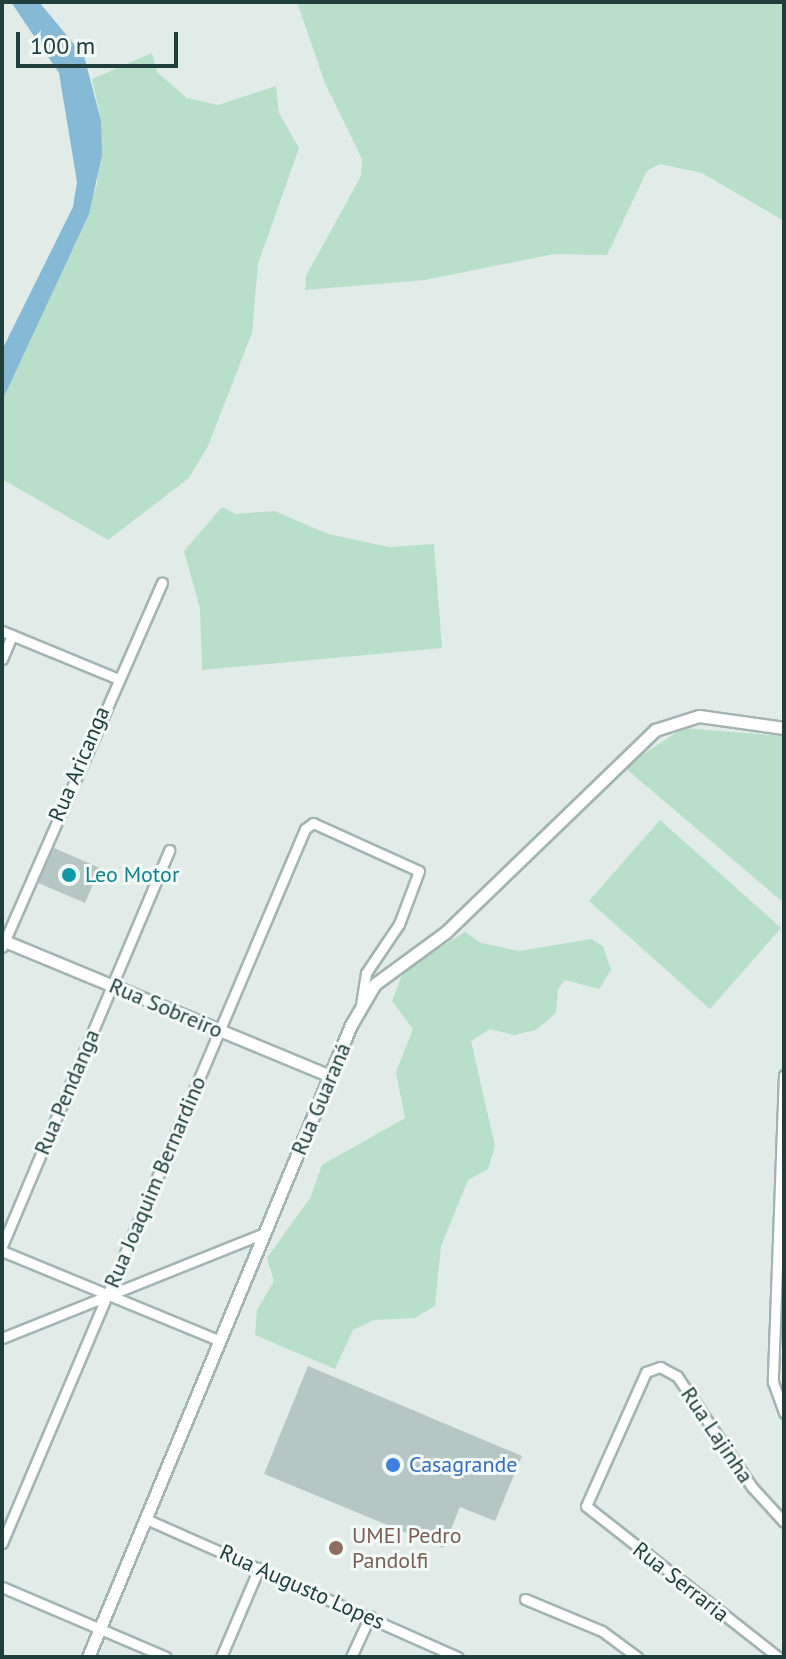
<!DOCTYPE html>
<meta charset="utf-8">
<style>
body{margin:0}
#map{position:relative;width:786px;height:1659px;overflow:hidden;background:#e1ece9;font-family:"PT Sans",sans-serif}
div>[style]{position:absolute}
.green>*{inset:0;background:#b8dfca}
.water>*{inset:0;background:#85b9d5}
.building>*{inset:0;background:#b6c7c3}
.roads{filter:drop-shadow(2px 0 #a3b4b2) drop-shadow(-2px 0 #a3b4b2) drop-shadow(0 2px #a3b4b2) drop-shadow(0 -2px #a3b4b2)}
.minor>*{height:9px;margin:-4.5px;padding:0 4.5px;transform-origin:4.5px;border-radius:4.5px;background:#fff}
.tertiary>*{height:11px;margin:-5.5px;padding:0 5.5px;transform-origin:5.5px;border-radius:5.5px;background:#fff}
.dots>*{width:22px;height:22px;translate:-50% -50%;box-sizing:border-box;border:4px solid #f2f9f6;border-radius:50%}
span{translate:-50% -50%;white-space:nowrap;text-align:center;line-height:1.15;-webkit-text-stroke:6px #f2f9f6;paint-order:stroke}
.street-label{font-size:22px;color:#203e3c}
.culture-label{font-size:22px;color:#0d838f}
.left{translate:0 -50%;text-align:left}
.shop-label{font-size:22px;color:#366cbe}
.education-label{font-size:22px;color:#785e54}
.frame{position:absolute;inset:0;border:4px solid #203e3c;pointer-events:none}
.scale{position:absolute;left:16px;top:32px;width:162px;height:36px;box-sizing:border-box;border:4px solid #203e3c;border-top:0;padding-left:10px;font-size:24px;line-height:28px;white-space:nowrap;color:#203e3c;-webkit-text-stroke:6px #f2f9f6;paint-order:stroke}
</style>
<div id="map">
<div class="green">
<i style="clip-path:polygon(297px 2px,784px 2px,784px 221px,702px 173px,660px 164px,647px 171px,607px 255px,554px 254px,425px 280px,305px 290px,306px 276px,361px 176px,362px 159px,325px 83px)"></i>
<i style="clip-path:polygon(152px 53px,157px 72px,187px 98px,218px 105px,276px 86px,279px 113px,299px 148px,258px 264px,252px 333px,208px 446px,189px 478px,108px 540px,2px 479px,2px 401px,97px 185px,101px 121px,92px 79px)"></i>
<i style="clip-path:polygon(222px 507px,236px 514px,275px 511px,328px 534px,389px 547px,434px 544px,442px 648px,202px 670px,200px 608px,184px 551px)"></i>
<i style="clip-path:polygon(683px 728px,784px 736px,784px 903px,624px 767px)"></i>
<i style="clip-path:polygon(660px 820px,781px 928px,710px 1009px,589px 901px)"></i>
<i style="clip-path:polygon(465px 932px,481px 943px,519px 951px,591px 939px,603px 946px,611px 970px,599px 989px,565px 980px,558px 989px,556px 1013px,536px 1030px,514px 1035px,490px 1029px,471px 1041px,495px 1146px,488px 1169px,468px 1180px,441px 1246px,435px 1306px,415px 1318px,374px 1320px,353px 1330px,335px 1369px,255px 1335px,257px 1310px,274px 1281px,267px 1258px,310px 1198px,322px 1165px,405px 1118px,396px 1072px,413px 1029px,392px 1001px,404px 970px)"></i>
</div>
<div class="water">
<i style="clip-path:polygon(11px 2px,39px 2px,84px 56px,101px 121px,102px 155px,89px 214px,2px 401px,2px 350px,73px 207px,77px 182px,59px 73px)"></i>
</div>
<div class="building">
<i style="clip-path:polygon(54px 848px,100px 868px,85px 903px,38px 883px)"></i>
<i style="clip-path:polygon(308px 1366px,522px 1456px,495px 1521px,460px 1507px,443px 1548px,264px 1474px)"></i>
</div>
<div class="roads">
<div class="minor">
<i style="left:2px;top:631px;width:123px;rotate:22.4deg"></i>
<i style="left:2px;top:659px;width:26px;rotate:-67deg"></i>
<i style="left:2px;top:947px;width:398px;rotate:-66.3deg"></i>
<i style="left:784px;top:1075px;width:307px;rotate:92.1deg"></i>
<i style="left:773px;top:1382px;width:33px;rotate:70deg"></i>
<i style="left:2px;top:1246px;width:430px;rotate:-67.1deg"></i>
<i style="left:2px;top:1251px;width:236px;rotate:22.4deg"></i>
<i style="left:2px;top:1338px;width:283px;rotate:-21.8deg"></i>
<i style="left:146px;top:1519px;width:341px;rotate:23.9deg"></i>
<i style="left:2px;top:1543px;width:776px;rotate:-67.01deg"></i>
<i style="left:305px;top:829px;width:10px;rotate:-37deg"></i>
<i style="left:313px;top:823px;width:116px;rotate:24.4deg"></i>
<i style="left:419px;top:871px;width:57px;rotate:110.7deg"></i>
<i style="left:399px;top:924px;width:59px;rotate:124deg"></i>
<i style="left:366px;top:973px;width:33px;rotate:99deg"></i>
<i style="left:2px;top:1587px;width:178px;rotate:23.1deg"></i>
<i style="left:525px;top:1599px;width:83px;rotate:22.6deg"></i>
<i style="left:602px;top:1631px;width:44px;rotate:36.6deg"></i>
<i style="left:221px;top:1657px;width:97px;rotate:-66.9deg"></i>
<i style="left:351px;top:1657px;width:45px;rotate:-65.1deg"></i>
<i style="left:778px;top:1657px;width:244px;rotate:-141.8deg"></i>
<i style="left:586px;top:1506px;width:147px;rotate:-65.9deg"></i>
<i style="left:646px;top:1372px;width:15px;rotate:-20deg"></i>
<i style="left:660px;top:1367px;width:19px;rotate:28deg"></i>
<i style="left:677px;top:1376px;width:134px;rotate:56deg"></i>
<i style="left:752px;top:1487px;width:47px;rotate:47.6deg"></i>
</div>
<div class="tertiary">
<i style="left:2px;top:940px;width:355px;rotate:22.5deg"></i>
<i style="left:88px;top:1657px;width:685px;rotate:-67.41deg"></i>
<i style="left:351px;top:1025px;width:48px;rotate:-59.7deg"></i>
<i style="left:375px;top:984px;width:88px;rotate:-36.2deg"></i>
<i style="left:446px;top:932px;width:291px;rotate:-44deg"></i>
<i style="left:655px;top:730px;width:46px;rotate:-17.7deg"></i>
<i style="left:699px;top:716px;width:86px;rotate:8deg"></i>
</div>
</div>
<div class="dots">
<i style="left:69px;top:875px;background:#0f9aa8"></i>
<i style="left:393px;top:1465px;background:#3f7fe0"></i>
<i style="left:336px;top:1548px;background:#8d6e63"></i>
</div>
<div class="street-label">
<span style="left:79px;top:764px;rotate:-67deg">Rua Aricanga</span>
<span style="left:166px;top:1008px;rotate:23deg">Rua Sobreiro</span>
<span style="left:67px;top:1092px;rotate:-67deg">Rua Pendanga</span>
<span style="left:321px;top:1099px;rotate:-67deg">Rua Guaraná</span>
<span style="left:155px;top:1182px;rotate:-67deg">Rua Joaquim Bernardino</span>
<span style="left:717px;top:1435px;rotate:56deg">Rua Lajinha</span>
<span style="left:681px;top:1582px;rotate:38deg">Rua Serraria</span>
<span style="left:302px;top:1587px;rotate:24deg">Rua Augusto Lopes</span>
</div>
<div class="culture-label">
<span class="left" style="left:85px;top:875px">Leo Motor</span>
</div>
<div class="shop-label">
<span class="left" style="left:409px;top:1465px">Casagrande</span>
</div>
<div class="education-label">
<span class="left" style="left:352px;top:1548px">UMEI Pedro<br>Pandolfi</span>
</div>
<div class="frame"></div>
<div class="scale">100 m</div>
</div>
